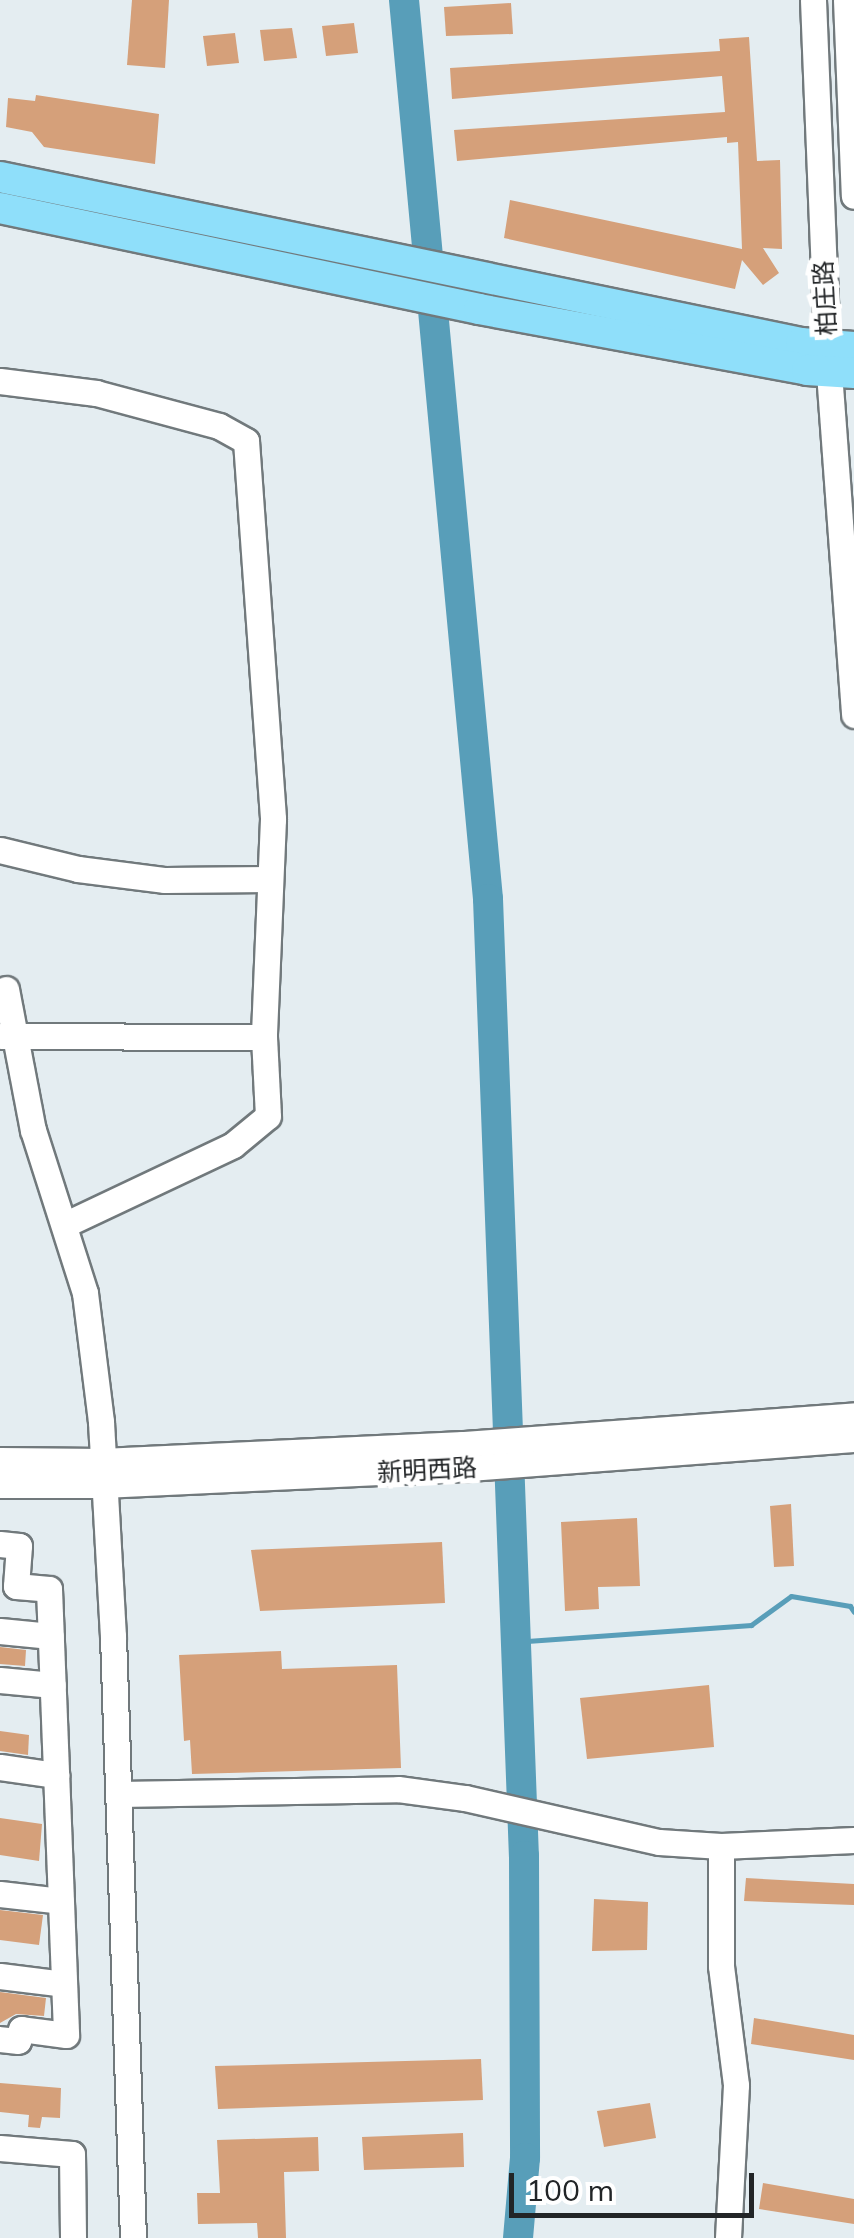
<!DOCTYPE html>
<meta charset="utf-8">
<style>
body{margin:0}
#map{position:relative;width:854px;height:2238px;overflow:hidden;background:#e4edf1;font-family:Mulish,"Noto Sans SC",sans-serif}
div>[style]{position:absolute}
.stream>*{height:5px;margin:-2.5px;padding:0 2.5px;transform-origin:2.5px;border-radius:2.5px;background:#589eb9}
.river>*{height:30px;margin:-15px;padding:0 15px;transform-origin:15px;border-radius:15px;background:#589eb9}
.building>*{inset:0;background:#d5a07a}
.roads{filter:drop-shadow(2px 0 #71797c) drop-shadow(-2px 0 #71797c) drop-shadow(0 2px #71797c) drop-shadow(0 -2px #71797c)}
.minor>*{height:25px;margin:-12.5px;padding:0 12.5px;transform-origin:12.5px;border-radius:12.5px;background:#fff}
.major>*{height:30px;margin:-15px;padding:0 15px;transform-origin:15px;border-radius:15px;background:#8fdffa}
span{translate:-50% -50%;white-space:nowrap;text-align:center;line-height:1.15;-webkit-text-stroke:10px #fff;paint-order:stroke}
.street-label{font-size:25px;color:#222527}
.scale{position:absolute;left:509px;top:2173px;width:245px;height:45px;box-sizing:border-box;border:5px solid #222527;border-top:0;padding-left:12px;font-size:30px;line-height:35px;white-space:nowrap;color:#222527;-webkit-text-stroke:8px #fff;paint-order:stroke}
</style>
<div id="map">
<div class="stream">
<i style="left:513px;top:1642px;width:239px;rotate:-4.1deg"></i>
<i style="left:751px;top:1625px;width:49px;rotate:-35.9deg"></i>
<i style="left:791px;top:1596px;width:60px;rotate:9.6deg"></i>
<i style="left:850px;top:1606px;width:7px;rotate:56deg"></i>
</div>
<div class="river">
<i style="left:404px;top:0;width:903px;rotate:84.66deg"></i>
<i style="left:488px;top:899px;width:958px;rotate:87.85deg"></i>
<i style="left:524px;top:1856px;width:302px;rotate:89.8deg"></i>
<i style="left:525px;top:2158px;width:80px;rotate:95deg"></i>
</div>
<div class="building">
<i style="clip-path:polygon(132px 0,169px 0,165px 68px,127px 65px)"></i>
<i style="clip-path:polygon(511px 3px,513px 34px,446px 36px,444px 7px)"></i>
<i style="clip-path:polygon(354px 23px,358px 53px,326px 56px,322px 26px)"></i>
<i style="clip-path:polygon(292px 28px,297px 58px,264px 61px,260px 30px)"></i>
<i style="clip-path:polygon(235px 33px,239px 63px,207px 66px,203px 36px)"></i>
<i style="clip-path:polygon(749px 37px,757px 161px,780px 160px,782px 249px,763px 248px,779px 273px,763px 285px,742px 260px,735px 289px,504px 238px,510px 200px,742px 249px,738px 142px,727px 143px,727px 137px,457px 161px,454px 130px,725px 112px,722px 76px,452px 99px,450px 68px,720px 51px,719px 39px)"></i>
<i style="clip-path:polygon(36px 95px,159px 114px,155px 164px,44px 147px,32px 132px,6px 127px,8px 98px,35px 101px)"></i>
<i style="clip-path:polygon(791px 1504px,794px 1566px,774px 1567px,770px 1506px)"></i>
<i style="clip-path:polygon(637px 1518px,640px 1586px,598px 1587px,599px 1609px,565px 1611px,561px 1522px)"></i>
<i style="clip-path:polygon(442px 1542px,445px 1603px,260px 1611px,251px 1550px)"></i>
<i style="clip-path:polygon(0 1647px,26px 1650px,25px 1666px,0 1664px)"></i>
<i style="clip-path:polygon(281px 1651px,282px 1669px,397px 1665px,401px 1768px,192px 1774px,190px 1740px,184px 1741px,179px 1655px)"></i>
<i style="clip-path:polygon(709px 1685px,714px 1747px,587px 1759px,580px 1698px)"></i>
<i style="clip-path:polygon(0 1731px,29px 1735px,28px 1755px,0 1751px)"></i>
<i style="clip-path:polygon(0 1818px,42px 1824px,39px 1861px,0 1855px)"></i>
<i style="clip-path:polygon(746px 1878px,854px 1884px,854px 1905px,744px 1901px)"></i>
<i style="clip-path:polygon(594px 1899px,648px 1902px,647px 1950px,592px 1951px)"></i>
<i style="clip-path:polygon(0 1910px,43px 1915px,39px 1945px,0 1940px)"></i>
<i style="clip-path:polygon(0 1992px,46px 1998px,44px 2016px,16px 2014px,0 2023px)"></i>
<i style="clip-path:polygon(754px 2018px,854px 2035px,854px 2060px,751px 2044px)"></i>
<i style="clip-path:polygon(481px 2059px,483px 2100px,218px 2109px,215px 2066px)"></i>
<i style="clip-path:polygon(0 2083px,61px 2088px,60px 2118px,42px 2117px,40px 2128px,28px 2127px,29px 2115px,0 2112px)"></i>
<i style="clip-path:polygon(650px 2103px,656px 2138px,604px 2147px,597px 2111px)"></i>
<i style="clip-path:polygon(463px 2133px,464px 2167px,364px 2170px,362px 2137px)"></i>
<i style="clip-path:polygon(318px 2137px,319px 2171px,284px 2172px,286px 2238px,258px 2238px,257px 2223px,198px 2224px,197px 2193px,220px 2193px,217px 2140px)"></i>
<i style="clip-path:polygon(763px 2183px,854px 2199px,854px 2224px,759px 2209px)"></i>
</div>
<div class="roads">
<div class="minor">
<i style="left:813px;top:0;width:345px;rotate:87.7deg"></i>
<i style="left:827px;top:345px;width:371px;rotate:85.8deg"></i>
<i style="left:846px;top:0;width:196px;rotate:87.7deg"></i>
<i style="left:0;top:381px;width:97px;rotate:7.1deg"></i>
<i style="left:96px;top:393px;width:127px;rotate:15deg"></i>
<i style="left:219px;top:426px;width:31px;rotate:29deg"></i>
<i style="left:246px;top:441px;width:379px;rotate:85.9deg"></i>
<i style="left:273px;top:819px;width:218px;rotate:92.4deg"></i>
<i style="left:264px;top:1037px;width:263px;rotate:-179.8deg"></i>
<i style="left:0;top:850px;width:80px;rotate:13.7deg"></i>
<i style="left:78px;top:869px;width:88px;rotate:7.2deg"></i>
<i style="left:165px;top:880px;width:104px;rotate:-0.6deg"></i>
<i style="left:6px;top:989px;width:144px;rotate:79.2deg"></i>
<i style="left:33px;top:1130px;width:171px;rotate:72.3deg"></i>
<i style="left:85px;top:1293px;width:130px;rotate:82.9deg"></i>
<i style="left:101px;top:1422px;width:214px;rotate:86.8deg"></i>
<i style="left:113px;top:1636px;width:602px;rotate:88.1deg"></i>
<i style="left:64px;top:1225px;width:187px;rotate:-25.3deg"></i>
<i style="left:233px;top:1145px;width:45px;rotate:-39.6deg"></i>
<i style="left:268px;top:1116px;width:79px;rotate:-92.9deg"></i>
<i style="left:0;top:1460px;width:102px;rotate:0.6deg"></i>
<i style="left:102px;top:1461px;width:361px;rotate:-2.7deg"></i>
<i style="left:463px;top:1444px;width:392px;rotate:-4.2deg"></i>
<i style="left:0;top:1485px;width:104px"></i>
<i style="left:104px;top:1485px;width:364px;rotate:-2.7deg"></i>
<i style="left:468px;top:1468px;width:387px;rotate:-4.3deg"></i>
<i style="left:0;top:1544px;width:19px;rotate:6deg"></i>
<i style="left:19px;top:1546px;width:40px;rotate:94.3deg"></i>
<i style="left:16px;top:1586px;width:33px;rotate:5deg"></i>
<i style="left:49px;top:1589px;width:446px;rotate:87.8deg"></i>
<i style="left:66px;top:2035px;width:45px;rotate:-172.4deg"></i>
<i style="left:21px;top:2029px;width:12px;rotate:104deg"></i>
<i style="left:18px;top:2041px;width:18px;rotate:-174deg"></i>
<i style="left:0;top:1631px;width:51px;rotate:5.6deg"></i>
<i style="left:0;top:1680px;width:53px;rotate:5.4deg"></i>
<i style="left:0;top:1767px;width:57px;rotate:8.1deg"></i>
<i style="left:119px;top:1794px;width:279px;rotate:-1deg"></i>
<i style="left:398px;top:1789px;width:68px;rotate:7.7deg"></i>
<i style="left:465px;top:1798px;width:199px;rotate:12.8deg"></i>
<i style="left:659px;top:1842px;width:62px;rotate:3.7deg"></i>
<i style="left:721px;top:1846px;width:133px;rotate:-2.6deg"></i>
<i style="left:721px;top:1846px;width:120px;rotate:90deg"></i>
<i style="left:721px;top:1966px;width:120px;rotate:82.8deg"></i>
<i style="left:736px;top:2085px;width:153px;rotate:93deg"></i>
<i style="left:0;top:1894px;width:61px;rotate:6.5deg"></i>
<i style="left:0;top:1976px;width:64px;rotate:7.1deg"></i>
<i style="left:0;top:2148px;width:72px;rotate:4.8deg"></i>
<i style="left:72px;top:2154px;width:84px;rotate:89.3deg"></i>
</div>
<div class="major">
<i style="left:0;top:177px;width:818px;rotate:11.71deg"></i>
<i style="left:801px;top:343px;width:53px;rotate:4.3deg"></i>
<i style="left:0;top:208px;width:490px;rotate:11.9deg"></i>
<i style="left:479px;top:309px;width:334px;rotate:10.5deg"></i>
<i style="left:807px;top:370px;width:47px;rotate:3.7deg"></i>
</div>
</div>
<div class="street-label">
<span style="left:825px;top:298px;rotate:-93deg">柏庄路</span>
<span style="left:427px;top:1470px;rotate:-3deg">新明西路</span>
</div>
<div class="scale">100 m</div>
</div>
